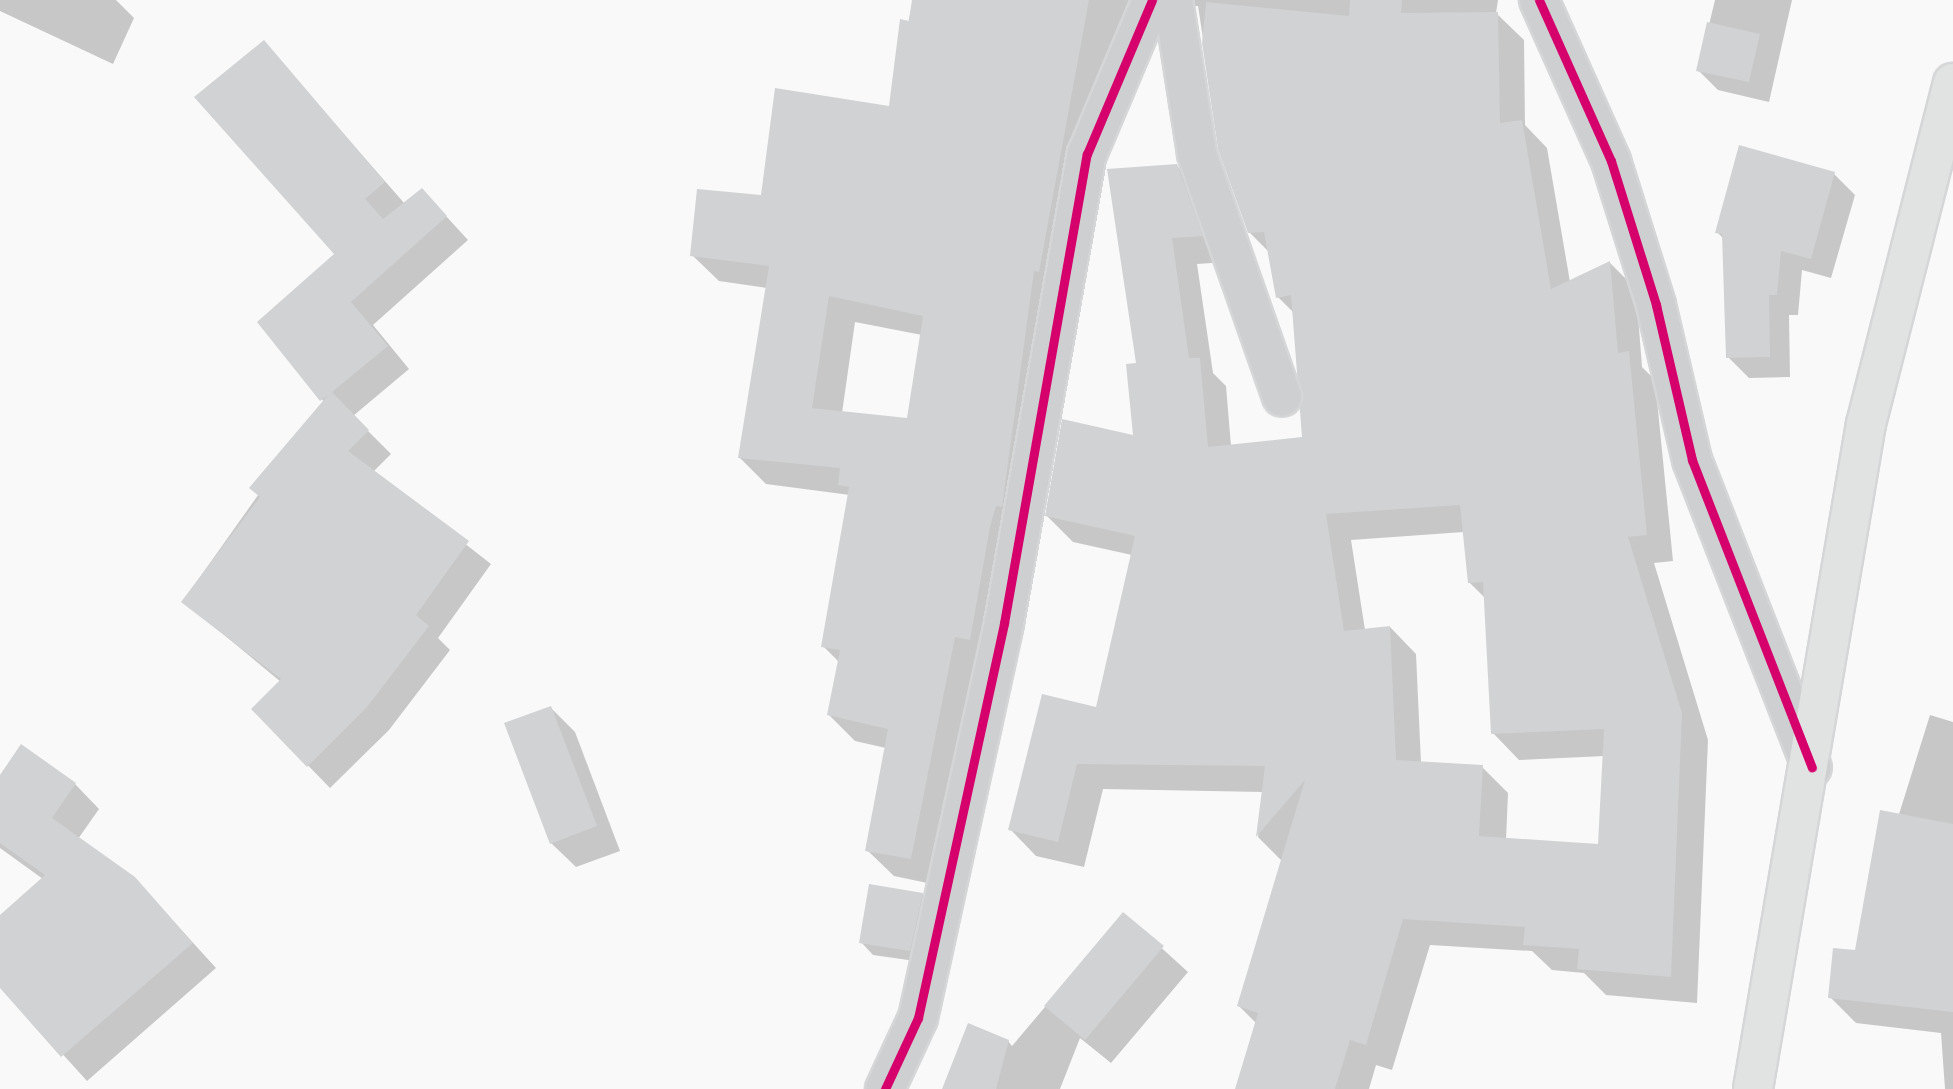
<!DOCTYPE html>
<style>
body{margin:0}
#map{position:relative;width:1953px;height:1089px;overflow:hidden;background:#f9f9f9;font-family:"Fira Sans",sans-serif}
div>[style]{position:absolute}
.shadow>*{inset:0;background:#0003}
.building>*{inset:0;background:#d0d2d3}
.roads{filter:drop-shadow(2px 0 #d5d6d7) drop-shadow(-2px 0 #d5d6d7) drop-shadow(0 2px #d5d6d7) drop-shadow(0 -2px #d5d6d7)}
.minor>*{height:38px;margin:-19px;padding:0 19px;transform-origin:19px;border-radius:19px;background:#cecfd0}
.tertiary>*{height:38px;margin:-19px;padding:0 19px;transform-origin:19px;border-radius:19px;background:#cecfd0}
.secondary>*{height:38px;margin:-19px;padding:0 19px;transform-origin:19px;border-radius:19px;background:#e1e2e2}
.cycleway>*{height:9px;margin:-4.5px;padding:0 4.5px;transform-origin:4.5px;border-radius:4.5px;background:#d6006c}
span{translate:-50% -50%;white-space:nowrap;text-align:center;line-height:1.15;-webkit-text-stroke:7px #fff;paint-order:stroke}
</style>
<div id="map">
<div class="shadow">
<i style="clip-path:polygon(0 0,116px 0,134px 18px,113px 64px,0 11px)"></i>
<i style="clip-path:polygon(evenodd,913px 0,1498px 0,1496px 13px,1524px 40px,1525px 125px,1547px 148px,1570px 282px,1610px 263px,1636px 289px,1642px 367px,1655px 380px,1673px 561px,1654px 563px,1708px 740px,1697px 1003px,1606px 995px,1584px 973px,1552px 970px,1532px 951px,1430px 945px,1392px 1070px,1376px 1065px,1369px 1089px,1237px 1089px,1257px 1024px,1239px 1006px,1282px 861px,1258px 837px,1263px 792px,1103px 789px,1084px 867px,1036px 856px,1010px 829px,1097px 709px,1132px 555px,1073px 542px,1047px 516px,1135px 438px,1138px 365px,1177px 166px,1203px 193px,1228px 262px,1197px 264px,1213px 373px,1226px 386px,1231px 446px,1304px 439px,1294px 313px,1278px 297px,1269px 252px,1249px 232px,1220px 148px,1198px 6px,1166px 8px,1146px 47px,1112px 41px,1065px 297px,937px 885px,894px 876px,867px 850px,886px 748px,855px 741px,828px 714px,840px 663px,823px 646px,850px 495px,766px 484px,739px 457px,767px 288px,719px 281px,692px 255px,890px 108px,913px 0,855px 322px,922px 335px,909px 419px,842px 413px,855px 322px,913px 0,1464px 532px,1469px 582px,1486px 599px,1493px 733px,1519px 760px,1605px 756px,1600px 846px,1506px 840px,1508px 793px,1482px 767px,1421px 763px,1416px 654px,1390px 627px,1365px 630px,1351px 540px,1464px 532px)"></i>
<i style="clip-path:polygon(1715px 0,1792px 0,1769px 102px,1718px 90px,1698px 70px)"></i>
<i style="clip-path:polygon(263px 42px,405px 204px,422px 190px,468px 240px,373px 325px,409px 369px,353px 416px,391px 454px,373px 472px,491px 564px,438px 638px,450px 650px,389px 730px,330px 788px,253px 709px,281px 682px,183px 601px,324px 402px,259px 322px,336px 254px)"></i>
<i style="clip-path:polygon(1834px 174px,1855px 195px,1831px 278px,1802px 270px,1798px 315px,1789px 315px,1790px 377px,1749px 378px,1728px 357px,1724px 239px,1717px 232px)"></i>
<i style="clip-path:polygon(551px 708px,575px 732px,620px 851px,576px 867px,551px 843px)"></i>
<i style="clip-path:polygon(1930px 715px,1953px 722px,1953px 1089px,1945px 1089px,1941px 1033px,1856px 1023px,1830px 997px,1856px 952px)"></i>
<i style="clip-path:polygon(0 778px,75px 784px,99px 809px,78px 839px,134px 878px,216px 968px,87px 1081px,0 985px,0 918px,43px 879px,0 848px)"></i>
<i style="clip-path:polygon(922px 894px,935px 907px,922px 962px,873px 955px,861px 942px)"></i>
<i style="clip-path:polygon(1117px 922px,1133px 922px,1188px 972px,1111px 1063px,1080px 1038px,1060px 1089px,943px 1089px,1008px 1041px,1012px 1046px)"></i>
</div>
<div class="building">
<i style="clip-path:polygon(evenodd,912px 0,1089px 0,1039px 272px,1034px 271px,1002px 507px,996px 506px,990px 527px,970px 640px,955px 637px,911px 859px,865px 851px,888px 729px,827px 715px,840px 650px,821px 647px,849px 487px,838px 485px,840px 468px,738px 458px,769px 266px,690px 256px,697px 189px,761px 195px,775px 88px,889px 106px,900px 19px,909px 21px,912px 0,829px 296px,923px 316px,907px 418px,812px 408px,829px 296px)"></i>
<i style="clip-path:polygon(evenodd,1350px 0,1402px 0,1401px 13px,1498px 12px,1500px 123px,1522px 120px,1551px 289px,1610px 261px,1618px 353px,1629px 351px,1647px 535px,1628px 537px,1682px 713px,1671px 977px,1577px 969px,1579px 949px,1523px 945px,1525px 927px,1403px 919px,1366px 1045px,1350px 1040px,1335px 1089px,1235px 1089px,1258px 1013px,1237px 1006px,1305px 780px,1256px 837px,1265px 766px,1077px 764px,1058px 842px,1008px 830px,1042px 694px,1096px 707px,1135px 536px,1045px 516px,1062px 419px,1133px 435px,1126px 364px,1136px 363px,1107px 169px,1177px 164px,1203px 236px,1172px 238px,1189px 358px,1200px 358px,1208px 447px,1302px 437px,1291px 295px,1276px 298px,1264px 232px,1248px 233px,1218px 149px,1202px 43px,1206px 2px,1349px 16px,1350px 0,1460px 505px,1468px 583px,1483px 582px,1491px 734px,1604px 729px,1598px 844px,1479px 836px,1483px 765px,1396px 760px,1390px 626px,1344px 631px,1326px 514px,1460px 505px)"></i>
<i style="clip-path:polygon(1707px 22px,1760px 34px,1749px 82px,1696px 71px)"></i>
<i style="clip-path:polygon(264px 40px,385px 182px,365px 199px,383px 219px,422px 188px,447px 216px,351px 302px,388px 346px,332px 392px,369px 430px,348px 451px,469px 541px,416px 615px,429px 626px,367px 707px,307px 767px,251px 709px,281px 679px,181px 602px,260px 497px,249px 488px,328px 395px,320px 401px,257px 322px,334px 254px,194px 97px)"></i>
<i style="clip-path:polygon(1739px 145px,1835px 172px,1811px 259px,1781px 251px,1777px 295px,1769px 295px,1770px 357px,1726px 358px,1722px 234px,1715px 233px)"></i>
<i style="clip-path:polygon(551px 706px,597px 826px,550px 844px,504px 723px)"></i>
<i style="clip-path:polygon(21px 744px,76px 783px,52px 818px,135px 877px,193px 943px,61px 1057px,0 988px,0 915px,45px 875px,0 843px,0 775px)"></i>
<i style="clip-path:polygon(1880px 810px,1953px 824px,1953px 1012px,1828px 998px,1833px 948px,1855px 950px)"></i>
<i style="clip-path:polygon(869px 884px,923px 893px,910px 951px,859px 943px)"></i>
<i style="clip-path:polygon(1123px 912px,1164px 946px,1085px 1040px,1044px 1006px)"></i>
<i style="clip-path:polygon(968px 1023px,1009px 1040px,996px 1089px,942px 1089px)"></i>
</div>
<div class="roads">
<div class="minor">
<i style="left:1173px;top:0;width:156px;rotate:81.1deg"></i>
<i style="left:1197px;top:154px;width:257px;rotate:70.7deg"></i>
<i style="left:885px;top:1089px;width:78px;rotate:-65.1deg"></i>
<i style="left:918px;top:1018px;width:404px;rotate:-77.7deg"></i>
<i style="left:1004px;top:623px;width:476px;rotate:-80deg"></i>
<i style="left:1087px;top:154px;width:167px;rotate:-67.1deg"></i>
</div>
<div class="tertiary">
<i style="left:1539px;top:0;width:176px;rotate:65.9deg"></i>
<i style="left:1611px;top:161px;width:151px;rotate:72.6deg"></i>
<i style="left:1656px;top:305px;width:159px;rotate:76.9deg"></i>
<i style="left:1692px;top:460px;width:330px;rotate:68.7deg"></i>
</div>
<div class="secondary">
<i style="left:1753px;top:1089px;width:675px;rotate:-80.36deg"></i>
<i style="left:1866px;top:424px;width:352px;rotate:-75.7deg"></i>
</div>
</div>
<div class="cycleway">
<i style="left:1539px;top:0;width:176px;rotate:65.9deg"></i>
<i style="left:1611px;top:161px;width:151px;rotate:72.6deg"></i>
<i style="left:1656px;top:305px;width:159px;rotate:76.9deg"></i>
<i style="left:1692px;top:460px;width:330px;rotate:68.7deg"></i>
<i style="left:885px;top:1089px;width:78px;rotate:-65.1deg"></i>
<i style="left:918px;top:1018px;width:404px;rotate:-77.7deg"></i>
<i style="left:1004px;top:623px;width:476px;rotate:-80deg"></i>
<i style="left:1087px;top:154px;width:167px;rotate:-67.1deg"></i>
</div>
</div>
